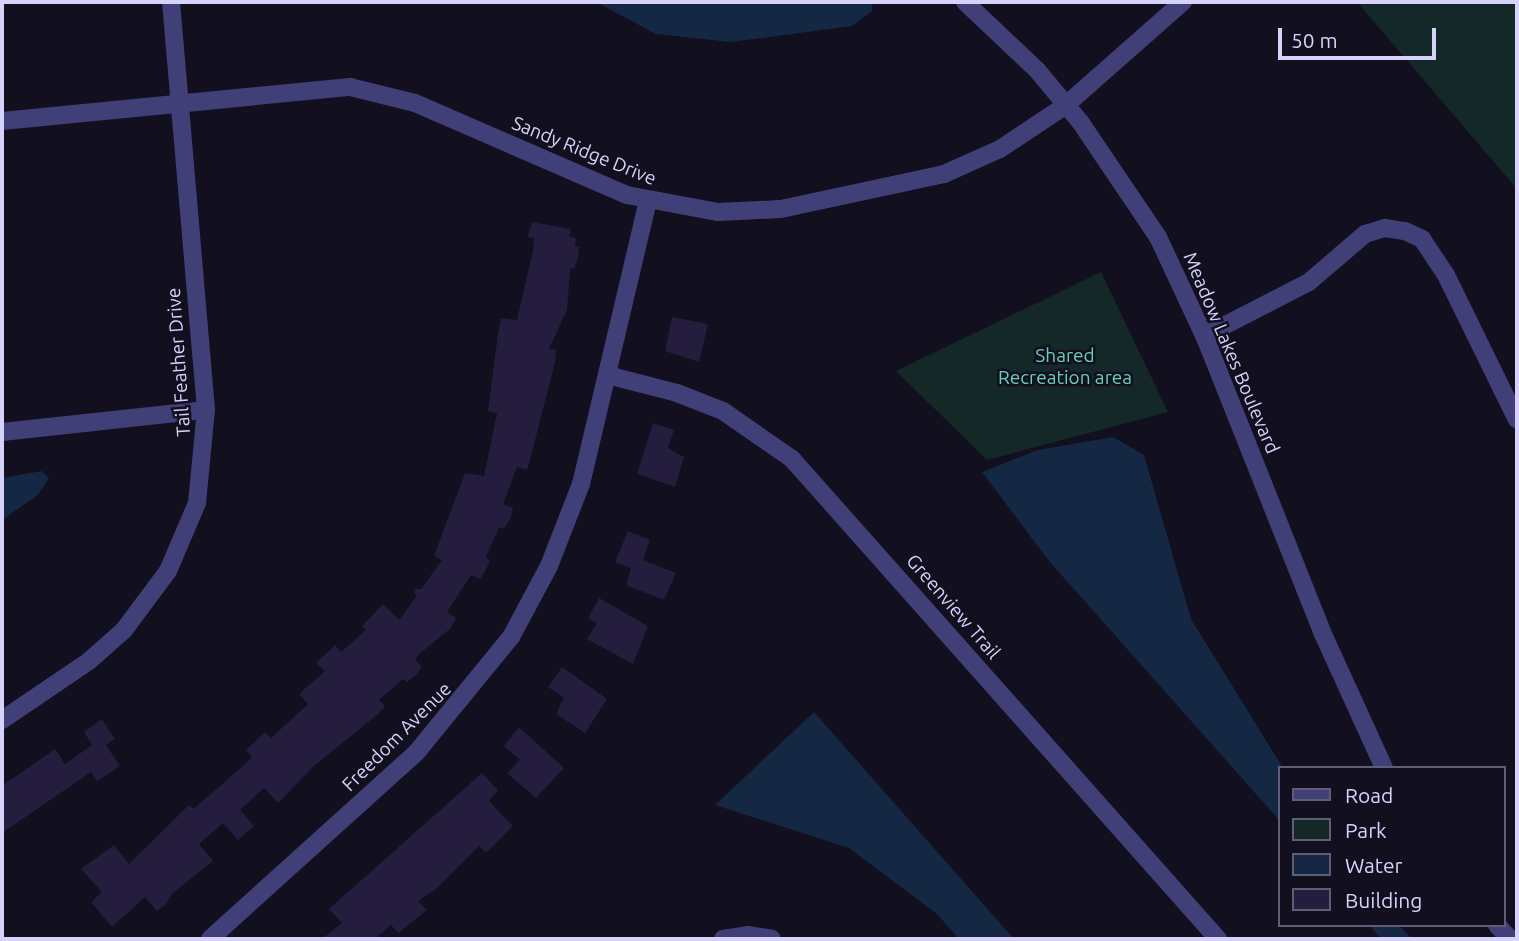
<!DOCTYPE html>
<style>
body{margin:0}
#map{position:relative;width:1519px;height:941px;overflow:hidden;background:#120f1f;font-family:Ubuntu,sans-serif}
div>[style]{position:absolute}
.green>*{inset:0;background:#132827}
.water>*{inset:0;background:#142743}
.building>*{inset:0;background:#241d3d}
.minor>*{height:18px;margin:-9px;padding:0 9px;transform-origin:9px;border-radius:9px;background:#413f78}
span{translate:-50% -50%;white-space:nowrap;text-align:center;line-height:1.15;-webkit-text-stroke:5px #120f1f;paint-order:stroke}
.street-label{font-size:19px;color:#d6d2fa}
.park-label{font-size:19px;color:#67d1b6}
.frame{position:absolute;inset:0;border:4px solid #d6d2fa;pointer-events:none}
.legend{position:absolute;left:1278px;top:766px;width:228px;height:161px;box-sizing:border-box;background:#120f1f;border:2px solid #605d77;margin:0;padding:9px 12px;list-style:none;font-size:21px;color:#d6d2fa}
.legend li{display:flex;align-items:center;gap:14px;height:35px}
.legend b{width:35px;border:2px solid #605d77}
.scale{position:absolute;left:1278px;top:28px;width:158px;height:32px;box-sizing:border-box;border:4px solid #d6d2fa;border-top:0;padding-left:9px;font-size:21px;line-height:24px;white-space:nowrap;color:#d6d2fa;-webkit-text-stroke:5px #120f1f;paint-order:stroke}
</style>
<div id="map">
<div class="green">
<i style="clip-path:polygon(1357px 2px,1517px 2px,1517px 189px)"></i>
<i style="clip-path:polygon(1101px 272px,1168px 412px,987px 460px,896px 371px)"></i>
</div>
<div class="water">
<i style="clip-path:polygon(596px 2px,872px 2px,872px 11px,852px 26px,731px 42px,656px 34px)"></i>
<i style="clip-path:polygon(1113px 437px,1144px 455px,1191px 619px,1283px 768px,1279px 768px,1279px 820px,1049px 561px,982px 472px,1038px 450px)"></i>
<i style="clip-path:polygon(42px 471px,49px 478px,38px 495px,2px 520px,2px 478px)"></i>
<i style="clip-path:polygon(814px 712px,1014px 939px,959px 939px,937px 914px,849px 848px,715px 805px)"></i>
<i style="clip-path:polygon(1369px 925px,1399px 925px,1412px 939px,1381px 939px)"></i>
</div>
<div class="building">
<i style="clip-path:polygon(532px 222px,571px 229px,569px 236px,576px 238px,575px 246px,579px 247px,578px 258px,574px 269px,570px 268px,567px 310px,549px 349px,556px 350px,555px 362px,530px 460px,527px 470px,517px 467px,503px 504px,513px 508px,510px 520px,504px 529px,499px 527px,486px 557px,490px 560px,486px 570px,480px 579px,471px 575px,447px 612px,456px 618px,451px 628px,419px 654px,415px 660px,422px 667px,416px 675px,407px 682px,403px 679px,379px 700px,385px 706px,378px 714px,314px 766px,278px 803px,264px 788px,240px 810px,254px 826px,238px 840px,223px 823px,199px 844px,213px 861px,172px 894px,166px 904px,157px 911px,145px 897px,112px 927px,91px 902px,102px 892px,81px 869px,114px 845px,129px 864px,189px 805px,193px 809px,211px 794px,252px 758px,246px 750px,265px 732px,271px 738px,308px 704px,299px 694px,325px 671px,316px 663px,335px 645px,341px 652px,366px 630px,362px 626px,383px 604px,399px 620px,416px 597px,414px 589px,421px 589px,442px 560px,434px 556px,465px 473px,484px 476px,497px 413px,488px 411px,498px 334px,501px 318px,517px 320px,533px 251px,534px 238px,528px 237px)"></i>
<i style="clip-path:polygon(672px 317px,708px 324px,699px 362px,665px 351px)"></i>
<i style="clip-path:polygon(653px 423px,674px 430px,668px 448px,684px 457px,675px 487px,637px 474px)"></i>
<i style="clip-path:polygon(628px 531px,650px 540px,643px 560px,676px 573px,664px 600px,626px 585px,631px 568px,615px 562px)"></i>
<i style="clip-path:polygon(599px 598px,648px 626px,633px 664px,587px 639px,597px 623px,588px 618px)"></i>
<i style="clip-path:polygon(562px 667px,607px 699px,585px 733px,556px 714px,564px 698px,548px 687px)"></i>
<i style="clip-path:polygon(102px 719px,115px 739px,106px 745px,120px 766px,97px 781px,91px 772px,2px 833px,2px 786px,55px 749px,65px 764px,92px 745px,84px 732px)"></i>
<i style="clip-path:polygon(519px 727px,564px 768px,536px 798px,507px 773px,520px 760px,504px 746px)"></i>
<i style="clip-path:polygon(482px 773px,498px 790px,489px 801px,513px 826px,486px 853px,479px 846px,436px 889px,418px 901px,427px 910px,398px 933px,391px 925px,375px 939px,322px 939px,342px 923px,329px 909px)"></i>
</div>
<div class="minor">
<i style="left:965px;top:2px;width:99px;rotate:43.4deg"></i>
<i style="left:1037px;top:70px;width:69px;rotate:50.3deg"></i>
<i style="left:1081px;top:123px;width:138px;rotate:56deg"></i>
<i style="left:1158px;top:237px;width:114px;rotate:65deg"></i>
<i style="left:1206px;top:340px;width:316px;rotate:68.3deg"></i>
<i style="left:1323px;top:634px;width:147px;rotate:65.5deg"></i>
<i style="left:2px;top:121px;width:350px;rotate:-5.6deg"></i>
<i style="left:350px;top:87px;width:67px;rotate:13.8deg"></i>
<i style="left:415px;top:103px;width:231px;rotate:23.5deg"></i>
<i style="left:627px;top:195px;width:93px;rotate:10.6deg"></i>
<i style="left:718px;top:212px;width:63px;rotate:-2.7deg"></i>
<i style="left:781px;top:209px;width:167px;rotate:-12.1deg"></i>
<i style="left:944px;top:174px;width:61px;rotate:-24.1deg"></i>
<i style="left:1000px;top:149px;width:79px;rotate:-33.7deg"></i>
<i style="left:1066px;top:105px;width:156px;rotate:-41.4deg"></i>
<i style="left:1204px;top:336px;width:118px;rotate:-27.2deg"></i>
<i style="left:1309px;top:282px;width:74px;rotate:-40.6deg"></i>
<i style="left:1365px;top:234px;width:21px;rotate:-17deg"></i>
<i style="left:1385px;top:228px;width:20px;rotate:9deg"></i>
<i style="left:1405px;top:231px;width:19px;rotate:25deg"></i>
<i style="left:1422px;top:239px;width:43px;rotate:56.3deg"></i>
<i style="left:1446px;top:275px;width:161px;rotate:63.9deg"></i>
<i style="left:607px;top:375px;width:72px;rotate:14.4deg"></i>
<i style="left:677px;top:393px;width:49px;rotate:21.4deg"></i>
<i style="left:723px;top:411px;width:84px;rotate:34.8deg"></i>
<i style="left:792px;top:459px;width:642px;rotate:48.41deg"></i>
<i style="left:2px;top:432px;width:205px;rotate:-6.2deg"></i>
<i style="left:2px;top:720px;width:105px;rotate:-34.1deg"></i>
<i style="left:89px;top:661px;width:47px;rotate:-41.5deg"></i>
<i style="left:124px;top:630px;width:74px;rotate:-53.3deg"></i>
<i style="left:168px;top:571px;width:74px;rotate:-66.9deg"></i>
<i style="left:197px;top:503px;width:93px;rotate:-84.5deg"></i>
<i style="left:206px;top:410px;width:409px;rotate:-94.9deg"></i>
<i style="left:1497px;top:925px;width:19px;rotate:47deg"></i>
<i style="left:210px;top:939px;width:278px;rotate:-42.1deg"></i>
<i style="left:416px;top:753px;width:150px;rotate:-50.7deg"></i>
<i style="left:511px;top:637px;width:81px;rotate:-61.8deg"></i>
<i style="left:549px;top:566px;width:88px;rotate:-68.7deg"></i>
<i style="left:581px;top:484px;width:291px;rotate:-76.7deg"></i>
<i style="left:723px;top:939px;width:25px;rotate:-9deg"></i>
<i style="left:748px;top:935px;width:24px;rotate:9deg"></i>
</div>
<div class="street-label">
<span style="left:584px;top:151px;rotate:22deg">Sandy Ridge Drive</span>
<span style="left:1231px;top:353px;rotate:67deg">Meadow Lakes Boulevard</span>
<span style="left:179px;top:362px;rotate:-94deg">Tail Feather Drive</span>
<span style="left:953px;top:607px;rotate:49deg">Greenview Trail</span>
<span style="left:397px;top:737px;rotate:-45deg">Freedom Avenue</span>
</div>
<div class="park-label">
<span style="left:1065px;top:367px">Shared<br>Recreation area</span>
</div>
<div class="frame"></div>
<ul class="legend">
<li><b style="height:9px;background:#413f78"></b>Road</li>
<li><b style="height:19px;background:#132827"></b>Park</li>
<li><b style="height:19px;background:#142743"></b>Water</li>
<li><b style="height:19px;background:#241d3d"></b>Building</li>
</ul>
<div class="scale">50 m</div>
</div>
